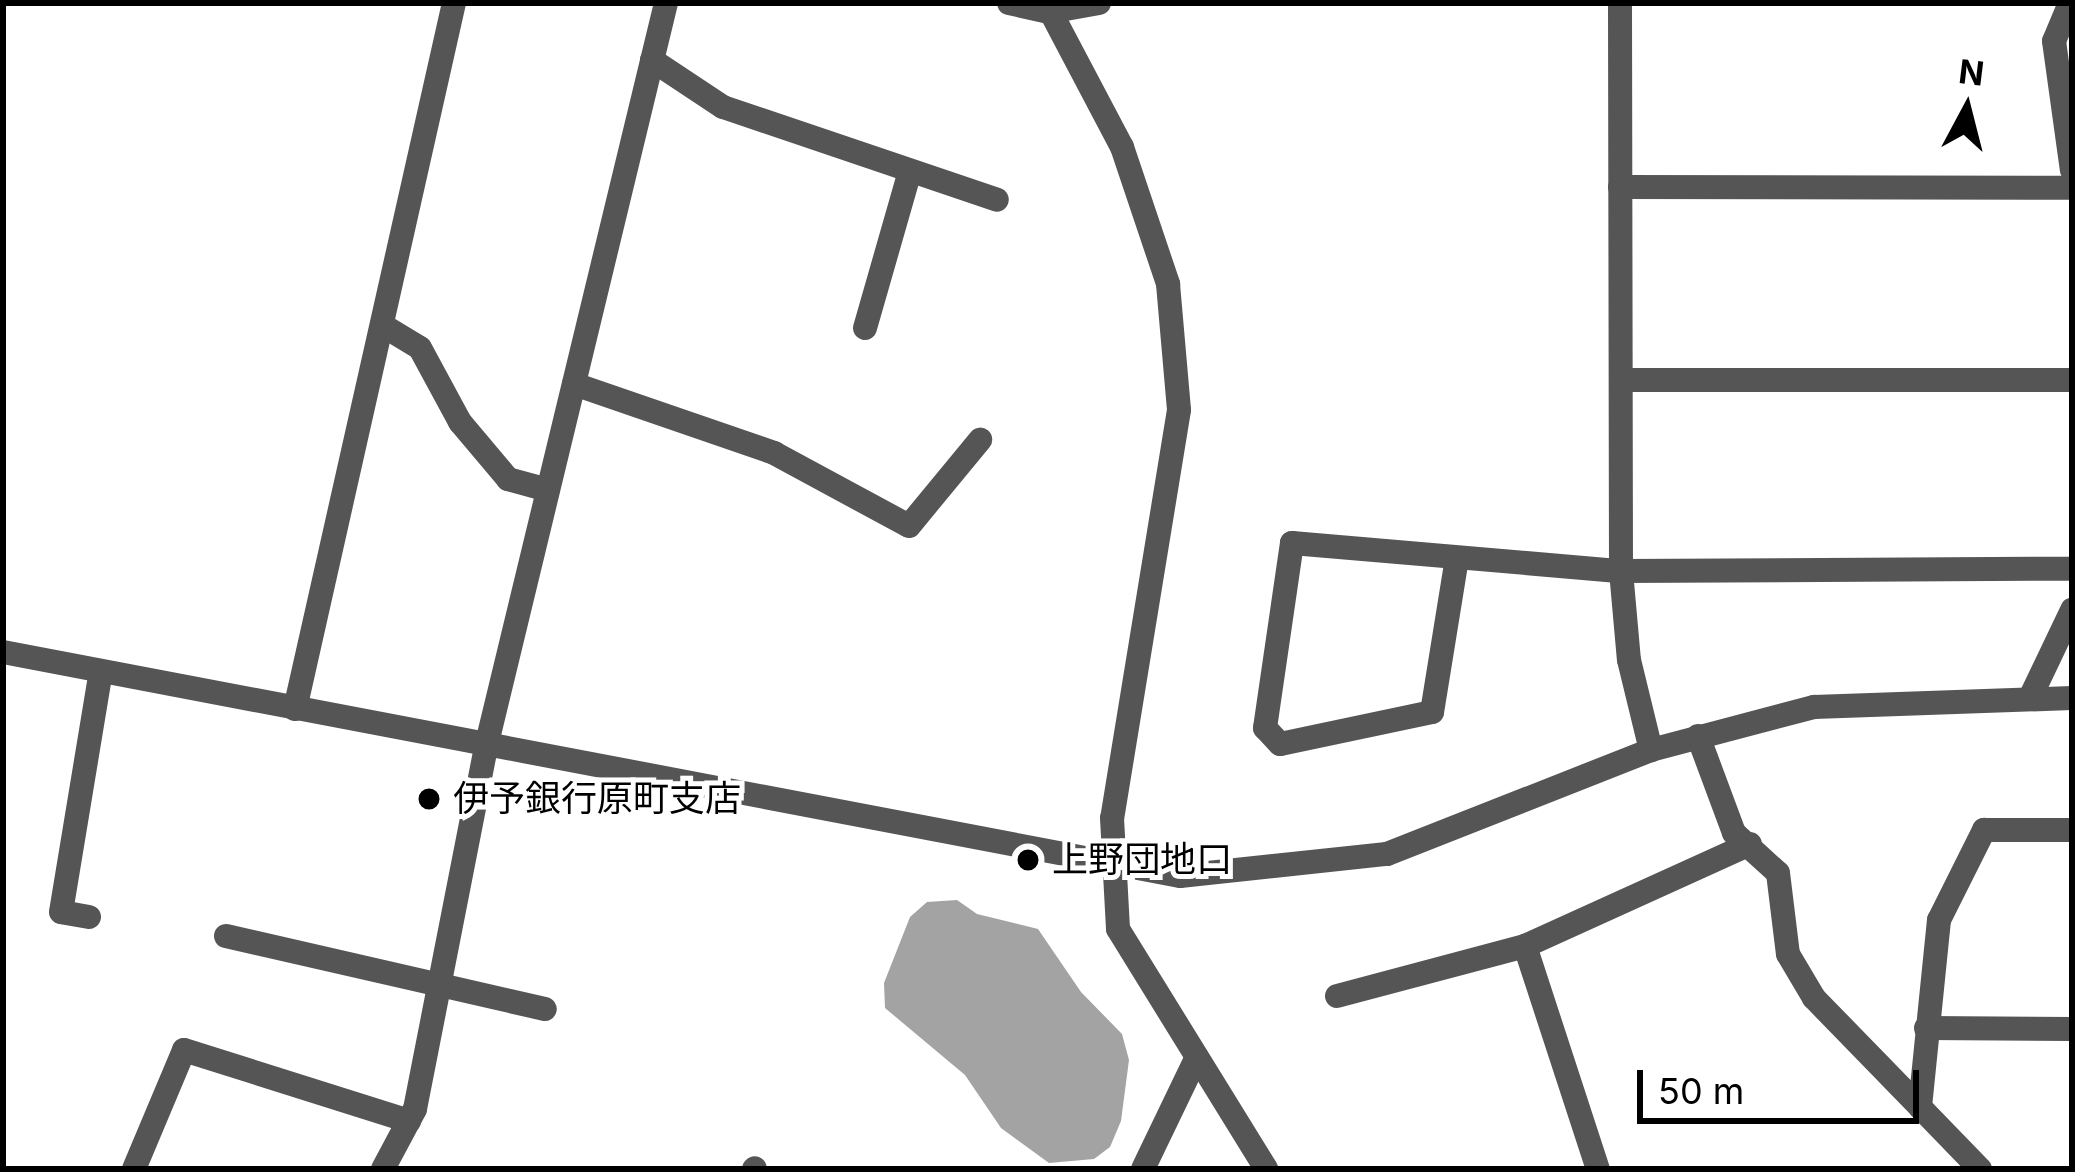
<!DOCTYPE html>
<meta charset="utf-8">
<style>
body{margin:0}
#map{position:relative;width:2075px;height:1172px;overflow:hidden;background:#fff;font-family:Inter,"Noto Sans JP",sans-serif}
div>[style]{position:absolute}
.water>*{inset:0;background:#a3a3a3}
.minor>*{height:24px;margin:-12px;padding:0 12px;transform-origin:12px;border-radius:12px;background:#555}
.tertiary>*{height:24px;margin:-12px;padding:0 12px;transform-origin:12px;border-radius:12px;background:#555}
.dots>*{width:33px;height:33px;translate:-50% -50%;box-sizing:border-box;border:6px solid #fff;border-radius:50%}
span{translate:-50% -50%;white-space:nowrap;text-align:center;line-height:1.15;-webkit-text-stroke:10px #fff;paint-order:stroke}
.poi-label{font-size:36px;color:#000}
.left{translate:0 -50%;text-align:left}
.frame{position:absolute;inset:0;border:6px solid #000;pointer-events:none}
.north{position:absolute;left:1907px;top:48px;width:120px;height:120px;-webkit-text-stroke:9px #fff;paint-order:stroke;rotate:7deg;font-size:33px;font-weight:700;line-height:48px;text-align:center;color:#000}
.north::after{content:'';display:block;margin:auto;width:42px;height:54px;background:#000;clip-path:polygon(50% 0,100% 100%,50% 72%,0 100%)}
.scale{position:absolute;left:1637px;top:1070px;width:282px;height:54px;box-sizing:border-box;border:6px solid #000;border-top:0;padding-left:15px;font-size:36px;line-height:42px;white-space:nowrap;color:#000;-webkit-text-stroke:9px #fff;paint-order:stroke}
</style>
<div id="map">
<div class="water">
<i style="clip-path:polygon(957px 900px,977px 914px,1038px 929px,1081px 992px,1122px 1034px,1129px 1060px,1121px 1121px,1110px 1147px,1094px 1159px,1049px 1163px,1001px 1128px,965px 1075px,885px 1008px,884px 983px,910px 917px,927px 902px)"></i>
</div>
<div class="minor">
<i style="left:1009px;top:3px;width:41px;rotate:12.7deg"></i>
<i style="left:1049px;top:12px;width:51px;rotate:-10.2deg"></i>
<i style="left:1046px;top:3px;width:163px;rotate:62.2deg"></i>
<i style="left:1122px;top:147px;width:145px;rotate:71.4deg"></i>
<i style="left:1168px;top:284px;width:126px;rotate:85deg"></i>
<i style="left:1179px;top:410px;width:413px;rotate:99.3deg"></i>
<i style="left:1112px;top:818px;width:111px;rotate:86.9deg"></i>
<i style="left:1118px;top:929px;width:282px;rotate:58.3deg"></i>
<i style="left:1620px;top:3px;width:568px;rotate:89.9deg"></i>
<i style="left:1621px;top:571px;width:89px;rotate:84.9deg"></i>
<i style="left:1629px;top:660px;width:93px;rotate:76.3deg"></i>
<i style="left:2070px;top:3px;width:41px;rotate:112.8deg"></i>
<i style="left:2054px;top:41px;width:130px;rotate:82.1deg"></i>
<i style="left:652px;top:60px;width:85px;rotate:33.5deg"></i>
<i style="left:723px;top:107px;width:289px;rotate:18.7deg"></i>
<i style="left:1620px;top:187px;width:452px;rotate:0.1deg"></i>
<i style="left:382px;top:325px;width:44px;rotate:31.2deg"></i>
<i style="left:420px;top:348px;width:84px;rotate:61.6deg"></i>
<i style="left:460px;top:422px;width:75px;rotate:49.9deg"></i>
<i style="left:508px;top:479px;width:41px;rotate:15.4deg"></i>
<i style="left:865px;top:328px;width:163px;rotate:-74deg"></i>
<i style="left:1621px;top:380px;width:451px"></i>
<i style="left:574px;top:384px;width:212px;rotate:19deg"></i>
<i style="left:774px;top:453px;width:153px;rotate:28.4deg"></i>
<i style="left:909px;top:526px;width:112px;rotate:-50.5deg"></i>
<i style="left:1457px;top:558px;width:156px;rotate:99.2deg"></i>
<i style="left:1432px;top:712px;width:155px;rotate:168.1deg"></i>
<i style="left:1280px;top:744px;width:22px;rotate:-133deg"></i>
<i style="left:1265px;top:728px;width:187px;rotate:-81.7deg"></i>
<i style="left:1292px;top:543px;width:330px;rotate:4.9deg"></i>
<i style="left:1621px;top:571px;width:451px;rotate:-0.3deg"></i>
<i style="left:2030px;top:698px;width:98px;rotate:-64.5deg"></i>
<i style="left:295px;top:709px;width:724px;rotate:-77.31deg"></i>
<i style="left:1698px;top:736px;width:103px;rotate:69.6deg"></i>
<i style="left:1734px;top:833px;width:59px;rotate:42.3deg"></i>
<i style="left:1778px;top:873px;width:82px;rotate:83deg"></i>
<i style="left:1788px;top:954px;width:51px;rotate:59.4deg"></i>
<i style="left:1814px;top:998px;width:152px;rotate:45.8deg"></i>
<i style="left:89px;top:917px;width:28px;rotate:-170deg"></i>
<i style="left:61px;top:912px;width:244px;rotate:-80.6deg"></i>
<i style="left:226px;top:936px;width:327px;rotate:12.9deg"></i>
<i style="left:1525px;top:946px;width:235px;rotate:71.9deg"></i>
<i style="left:1337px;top:996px;width:195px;rotate:-14.9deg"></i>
<i style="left:1525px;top:946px;width:247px;rotate:-24.4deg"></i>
<i style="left:1926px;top:1028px;width:146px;rotate:0.4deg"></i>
<i style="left:134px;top:1169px;width:129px;rotate:-67.2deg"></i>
<i style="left:184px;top:1050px;width:236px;rotate:17.5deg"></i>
<i style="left:383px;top:1169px;width:68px;rotate:-61.9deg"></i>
<i style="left:415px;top:1109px;width:369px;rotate:-78.9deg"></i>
<i style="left:486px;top:747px;width:765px;rotate:-76.4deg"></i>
<i style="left:754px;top:1169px;width:1px;rotate:-45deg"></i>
<i style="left:1143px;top:1169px;width:124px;rotate:-64.3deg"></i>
<i style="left:1980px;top:1169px;width:86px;rotate:-134.1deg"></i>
<i style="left:1920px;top:1107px;width:188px;rotate:-84.2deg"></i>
<i style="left:1939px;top:920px;width:101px;rotate:-63.4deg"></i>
<i style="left:1984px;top:830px;width:88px"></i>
</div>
<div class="tertiary">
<i style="left:3px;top:652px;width:1198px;rotate:10.78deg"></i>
<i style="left:1180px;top:876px;width:208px;rotate:-6.1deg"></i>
<i style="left:1387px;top:854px;width:284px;rotate:-21.5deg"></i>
<i style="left:1651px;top:750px;width:169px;rotate:-14.8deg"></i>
<i style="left:1814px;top:707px;width:258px;rotate:-2deg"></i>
</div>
<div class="dots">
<i style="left:429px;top:799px;background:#000"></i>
<i style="left:1028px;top:860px;background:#000"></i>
</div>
<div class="poi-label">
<span class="left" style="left:453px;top:799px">伊予銀行原町支店</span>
<span class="left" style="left:1052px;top:860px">上野団地口</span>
</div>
<div class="frame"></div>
<div class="north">N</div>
<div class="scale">50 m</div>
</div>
